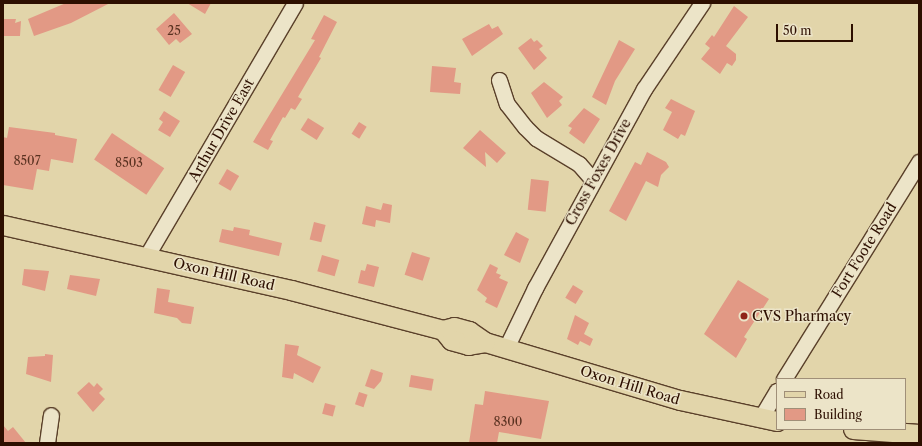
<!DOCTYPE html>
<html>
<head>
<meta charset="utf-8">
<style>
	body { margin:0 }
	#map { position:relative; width:922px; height:446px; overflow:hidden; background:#e2d5aa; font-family:"Libre Caslon Text",serif }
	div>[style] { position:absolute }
	.building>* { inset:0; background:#e29985; transform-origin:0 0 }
	.roads { filter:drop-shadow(1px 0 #5a402a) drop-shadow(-1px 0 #5a402a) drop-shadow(0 1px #5a402a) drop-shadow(0 -1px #5a402a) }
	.minor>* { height:15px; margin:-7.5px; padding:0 7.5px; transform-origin:7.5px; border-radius:7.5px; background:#ece4c8 }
	.major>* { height:19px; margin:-9.5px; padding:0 9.5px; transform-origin:9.5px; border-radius:9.5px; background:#e2d5aa }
	.dots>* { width:11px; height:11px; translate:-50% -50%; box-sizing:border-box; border:2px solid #ece4c8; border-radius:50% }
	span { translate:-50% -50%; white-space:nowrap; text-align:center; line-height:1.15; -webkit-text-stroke:3px #ece4c8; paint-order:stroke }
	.number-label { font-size:12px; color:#5a3221 }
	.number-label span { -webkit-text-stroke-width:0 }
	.street-label { font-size:14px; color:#2d0f00 }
	.poi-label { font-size:14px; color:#2d0f00 }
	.left { translate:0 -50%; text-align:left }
	.frame { position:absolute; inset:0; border:4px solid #2d0f00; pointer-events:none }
	.legend { position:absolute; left:776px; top:378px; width:130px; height:52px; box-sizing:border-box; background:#ece4c8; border:1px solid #a08f78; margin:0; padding:5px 7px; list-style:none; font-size:12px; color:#2d0f00 }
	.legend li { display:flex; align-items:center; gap:8px; height:20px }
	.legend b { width:20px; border:1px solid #a08f78 }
	.scale { position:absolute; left:776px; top:24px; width:77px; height:18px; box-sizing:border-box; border:2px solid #2d0f00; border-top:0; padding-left:5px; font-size:12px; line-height:14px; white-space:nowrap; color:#2d0f00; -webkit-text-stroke:3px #ece4c8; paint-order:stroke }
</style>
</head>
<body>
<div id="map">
	<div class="building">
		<div style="clip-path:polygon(66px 3px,110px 3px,71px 23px,34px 36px,28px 19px)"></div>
		<div style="clip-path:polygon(187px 3px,211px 3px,205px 14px)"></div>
		<div style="clip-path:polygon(734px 6px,748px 17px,726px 46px,736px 54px,736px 60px,732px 66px,727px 63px,720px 74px,701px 59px,710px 48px,705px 44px,712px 35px,714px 37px)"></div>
		<div style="clip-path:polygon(174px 13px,192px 34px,180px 43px,176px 39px,169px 45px,156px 29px)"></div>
		<div style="clip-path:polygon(324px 15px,337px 22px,319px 57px,321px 58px,298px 97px,302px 99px,295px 110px,291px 108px,285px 118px,283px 117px,270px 140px,273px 141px,268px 150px,253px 142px,315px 40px,311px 39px)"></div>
		<div style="clip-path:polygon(3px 19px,16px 19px,15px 23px,21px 21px,20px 36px,3px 36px)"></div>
		<div style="clip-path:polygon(489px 24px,492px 29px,498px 26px,503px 34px,472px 56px,462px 39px)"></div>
		<div style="clip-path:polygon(531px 38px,534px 42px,537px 40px,543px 46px,539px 49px,547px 58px,534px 70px,518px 48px)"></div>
		<div style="clip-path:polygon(619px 40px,635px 49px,615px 81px,606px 105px,592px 97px)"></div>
		<div style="left:173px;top:65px;width:14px;height:29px;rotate:30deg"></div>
		<div style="clip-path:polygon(432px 66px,456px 68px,454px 82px,461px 83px,460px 94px,430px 92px)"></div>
		<div style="clip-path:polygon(544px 82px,563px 97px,559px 101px,562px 105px,547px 118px,531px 93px)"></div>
		<div style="clip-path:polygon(671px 99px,695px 111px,685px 136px,681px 134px,678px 139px,663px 130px,672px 112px,665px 108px)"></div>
		<div style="clip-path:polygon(584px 108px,600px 119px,584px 144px,569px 133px,572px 128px,568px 126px)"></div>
		<div style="clip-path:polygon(164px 111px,180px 121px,170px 137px,158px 130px,163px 122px,159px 119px)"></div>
		<div style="left:308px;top:118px;width:19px;height:14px;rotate:32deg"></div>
		<div style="left:359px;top:122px;width:9px;height:14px;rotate:32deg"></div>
		<div style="clip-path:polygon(9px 127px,55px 133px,55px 135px,77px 139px,73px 163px,51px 159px,49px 171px,37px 169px,33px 190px,3px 185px,3px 137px,7px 138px)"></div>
		<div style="clip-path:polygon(480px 130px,506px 153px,497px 163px,485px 152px,486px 167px,463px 148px)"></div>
		<div style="left:112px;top:133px;width:63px;height:32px;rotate:34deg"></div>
		<div style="clip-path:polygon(647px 152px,666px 162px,669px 167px,661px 175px,658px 187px,646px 181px,626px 221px,609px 211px,635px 162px,641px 165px)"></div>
		<div style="left:227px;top:169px;width:14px;height:17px;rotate:30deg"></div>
		<div style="left:531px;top:179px;width:18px;height:31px;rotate:6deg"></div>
		<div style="clip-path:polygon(383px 203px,392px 205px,390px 223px,376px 220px,375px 227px,362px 224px,366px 206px,381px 210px)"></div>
		<div style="left:314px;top:222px;width:12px;height:18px;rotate:14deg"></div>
		<div style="clip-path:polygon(234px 227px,250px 230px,249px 235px,282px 243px,279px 256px,219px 242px,222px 229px,233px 231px)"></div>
		<div style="clip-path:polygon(516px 232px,529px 239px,520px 263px,504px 255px)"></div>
		<div style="left:412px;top:252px;width:19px;height:24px;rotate:18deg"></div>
		<div style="left:322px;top:255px;width:18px;height:17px;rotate:16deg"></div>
		<div style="clip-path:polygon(367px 264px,379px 267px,374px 287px,358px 283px,361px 270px,365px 271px)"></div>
		<div style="clip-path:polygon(490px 264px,498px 268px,496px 273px,501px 275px,499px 278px,508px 282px,497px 308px,485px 302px,487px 298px,477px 290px)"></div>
		<div style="clip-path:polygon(24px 269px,49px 271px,45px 291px,22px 285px)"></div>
		<div style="clip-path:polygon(70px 275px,100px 279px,96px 296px,67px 289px)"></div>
		<div style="clip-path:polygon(738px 280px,769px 299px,744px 337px,747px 339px,736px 358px,704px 334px)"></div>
		<div style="left:573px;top:285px;width:12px;height:15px;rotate:31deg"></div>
		<div style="clip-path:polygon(157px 288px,170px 290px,168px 302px,194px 307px,191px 324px,182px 323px,177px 318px,154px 313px)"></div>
		<div style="clip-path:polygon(575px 315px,589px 323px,584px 334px,593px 339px,590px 346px,580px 341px,578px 345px,567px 339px)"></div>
		<div style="clip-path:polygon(285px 344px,299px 346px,297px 355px,321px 367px,313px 383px,294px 373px,293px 379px,282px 377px)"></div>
		<div style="clip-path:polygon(45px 354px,53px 355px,51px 382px,26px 374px,28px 357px,45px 356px)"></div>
		<div style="clip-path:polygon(371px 369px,383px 373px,381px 381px,374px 389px,365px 386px)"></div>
		<div style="left:411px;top:375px;width:23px;height:12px;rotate:10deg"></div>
		<div style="clip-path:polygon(89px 382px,94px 387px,97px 383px,103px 389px,99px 393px,105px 399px,93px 412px,77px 393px)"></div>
		<div style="clip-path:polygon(485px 391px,549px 401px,541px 439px,499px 432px,497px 443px,469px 443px,475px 404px,483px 405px)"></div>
		<div style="left:359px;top:392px;width:9px;height:13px;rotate:18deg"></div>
		<div style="left:325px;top:403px;width:11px;height:11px;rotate:15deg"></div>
		<div style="clip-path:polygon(3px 425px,8px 431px,13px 427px,26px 443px,3px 443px)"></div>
	</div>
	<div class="roads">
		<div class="minor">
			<div style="left:499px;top:80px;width:25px;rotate:72deg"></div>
			<div style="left:507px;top:104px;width:29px;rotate:52deg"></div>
			<div style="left:525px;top:127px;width:16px;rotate:45deg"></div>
			<div style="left:536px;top:138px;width:50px;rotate:31.2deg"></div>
			<div style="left:579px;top:164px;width:21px;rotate:49deg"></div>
			<div style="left:146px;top:257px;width:294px;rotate:-59.6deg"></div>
			<div style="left:506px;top:348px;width:67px;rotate:-64.2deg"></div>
			<div style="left:535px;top:288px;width:227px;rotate:-61.3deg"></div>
			<div style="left:644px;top:89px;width:104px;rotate:-56deg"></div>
			<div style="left:784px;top:379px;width:256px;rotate:-58.1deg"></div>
			<div style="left:760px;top:419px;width:33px;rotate:-59deg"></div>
			<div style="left:47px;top:443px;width:28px;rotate:-82deg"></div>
		</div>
		<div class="major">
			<div style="left:3px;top:225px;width:295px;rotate:12.7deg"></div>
			<div style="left:291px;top:290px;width:157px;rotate:14.7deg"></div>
			<div style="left:443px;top:330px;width:11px;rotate:-15deg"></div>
			<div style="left:454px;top:327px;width:16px;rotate:15deg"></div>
			<div style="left:469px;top:331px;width:19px;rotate:35deg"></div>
			<div style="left:485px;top:342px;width:203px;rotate:16.6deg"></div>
			<div style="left:680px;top:400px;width:99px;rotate:12.2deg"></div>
			<div style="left:443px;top:330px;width:13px;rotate:51deg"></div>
			<div style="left:451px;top:340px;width:18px;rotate:16deg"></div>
			<div style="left:468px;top:345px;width:17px;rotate:-10deg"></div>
			<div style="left:853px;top:429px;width:66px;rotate:4.3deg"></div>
		</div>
	</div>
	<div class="dots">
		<div style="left:744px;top:316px;background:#8f2418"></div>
	</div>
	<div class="number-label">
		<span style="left:174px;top:31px">25</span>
		<span style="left:27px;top:161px">8507</span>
		<span style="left:129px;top:163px">8503</span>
		<span style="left:508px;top:422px">8300</span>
	</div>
	<div class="street-label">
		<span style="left:221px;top:130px;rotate:-60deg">Arthur Drive East</span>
		<span style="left:598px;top:172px;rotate:-61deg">Cross Foxes Drive</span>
		<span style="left:864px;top:250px;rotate:-58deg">Fort Foote Road</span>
		<span style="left:224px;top:274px;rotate:13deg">Oxon Hill Road</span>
		<span style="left:630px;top:385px;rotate:17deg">Oxon Hill Road</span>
	</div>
	<div class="poi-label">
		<span class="left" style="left:752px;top:316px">CVS Pharmacy</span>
	</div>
	<div class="frame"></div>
	<ul class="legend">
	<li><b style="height:5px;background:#e2d5aa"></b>Road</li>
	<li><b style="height:11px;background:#e29985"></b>Building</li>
	</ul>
	<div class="scale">50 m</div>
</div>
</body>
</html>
